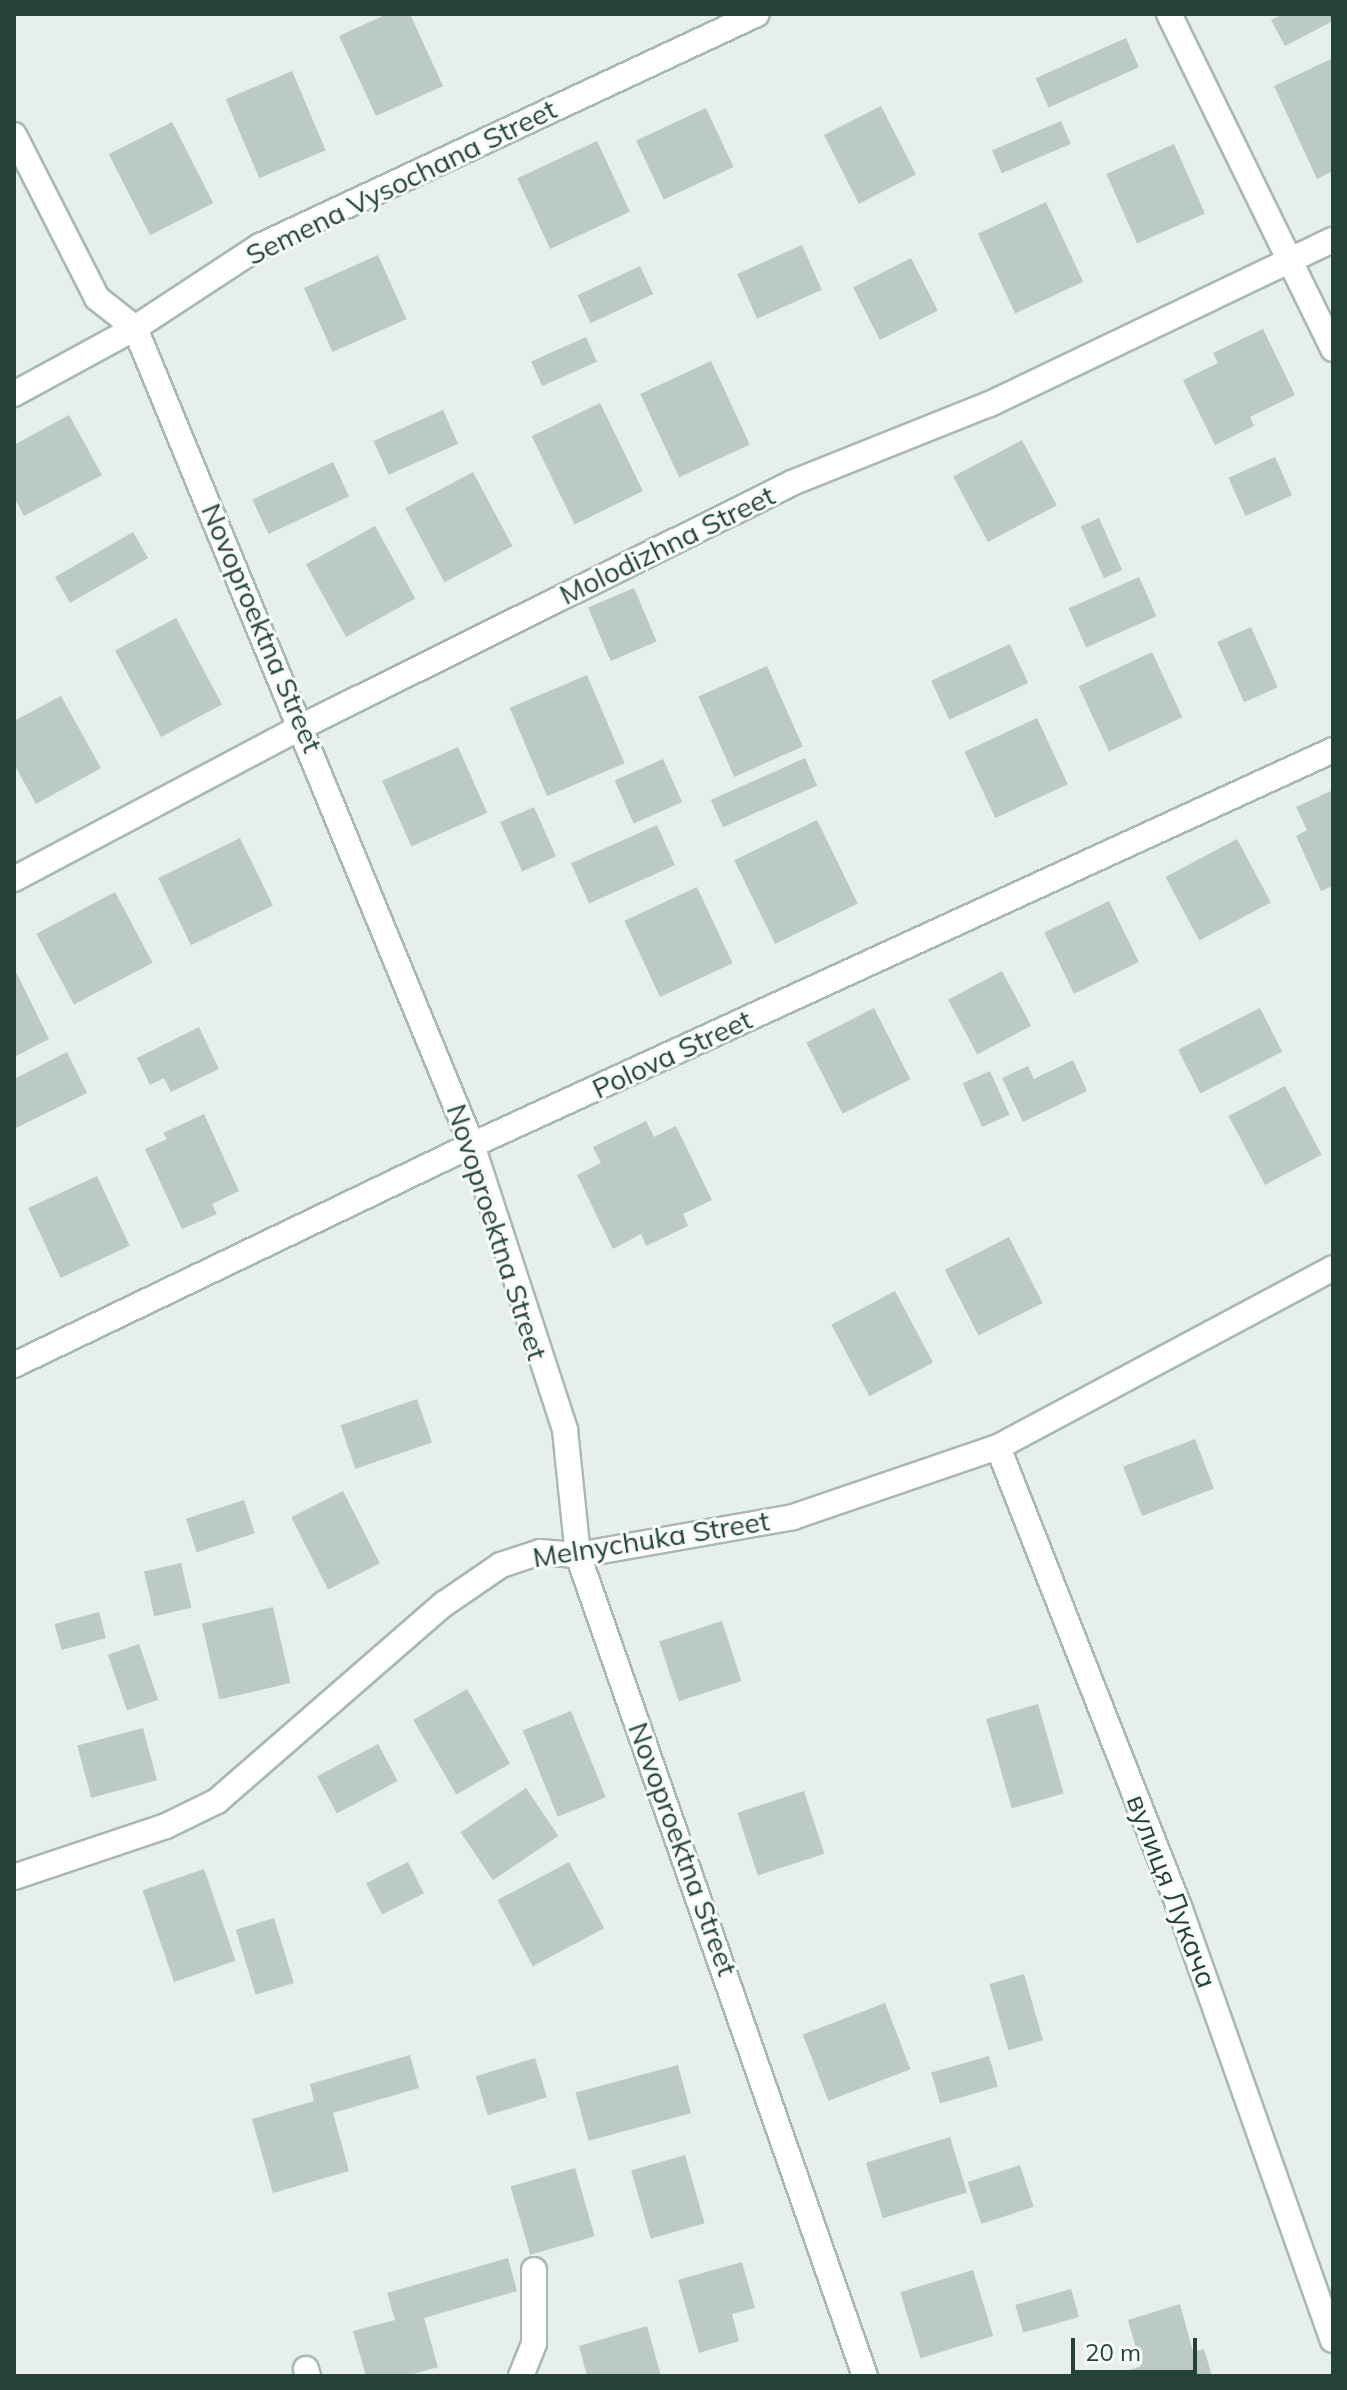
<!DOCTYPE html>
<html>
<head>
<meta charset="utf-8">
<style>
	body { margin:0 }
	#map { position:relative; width:1347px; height:2390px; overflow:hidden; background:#e6efeb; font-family:Mulish,sans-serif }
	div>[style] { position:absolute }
	.building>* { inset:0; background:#bbcac4; transform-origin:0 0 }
	.roads { filter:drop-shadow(2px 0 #a8b8b2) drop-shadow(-2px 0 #a8b8b2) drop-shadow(0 2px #a8b8b2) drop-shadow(0 -2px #a8b8b2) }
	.minor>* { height:24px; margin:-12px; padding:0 12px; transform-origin:12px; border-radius:12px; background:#fff }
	span { translate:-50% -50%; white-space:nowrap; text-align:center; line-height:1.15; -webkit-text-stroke:6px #f7fbf9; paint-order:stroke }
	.street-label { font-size:28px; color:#24423a }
	.frame { position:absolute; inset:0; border:16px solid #24423a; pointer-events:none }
	.scale { position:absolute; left:1071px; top:2338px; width:126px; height:36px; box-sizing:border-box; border:4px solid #24423a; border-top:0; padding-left:10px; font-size:24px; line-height:28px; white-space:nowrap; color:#24423a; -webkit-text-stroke:6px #f7fbf9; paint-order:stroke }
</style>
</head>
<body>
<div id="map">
	<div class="building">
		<div style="clip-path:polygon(387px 14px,410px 14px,443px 86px,376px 116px,339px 36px)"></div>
		<div style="clip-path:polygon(1283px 14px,1333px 14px,1333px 21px,1285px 46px,1271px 20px)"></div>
		<div style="left:1126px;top:38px;width:32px;height:99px;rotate:66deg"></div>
		<div style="clip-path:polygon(1333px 58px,1333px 171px,1317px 179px,1274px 86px)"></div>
		<div style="left:292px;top:71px;width:86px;height:72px;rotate:67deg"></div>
		<div style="left:881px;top:106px;width:77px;height:64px;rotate:63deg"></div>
		<div style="left:706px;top:108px;width:65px;height:77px;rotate:65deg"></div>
		<div style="left:1061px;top:121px;width:25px;height:75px;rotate:67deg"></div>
		<div style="left:172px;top:122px;width:91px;height:71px;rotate:63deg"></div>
		<div style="left:597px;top:141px;width:78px;height:88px;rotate:65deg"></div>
		<div style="left:1174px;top:144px;width:76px;height:74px;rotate:66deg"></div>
		<div style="left:1046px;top:202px;width:88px;height:75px;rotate:65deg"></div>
		<div style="left:802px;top:245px;width:49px;height:71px;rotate:66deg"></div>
		<div style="left:378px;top:255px;width:70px;height:81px;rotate:66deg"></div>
		<div style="left:911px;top:258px;width:59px;height:65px;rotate:63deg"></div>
		<div style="left:640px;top:266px;width:31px;height:69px;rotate:65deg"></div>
		<div style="clip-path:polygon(1263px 329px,1295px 395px,1250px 417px,1254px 426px,1215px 445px,1183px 380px,1218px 363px,1213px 353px)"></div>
		<div style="left:586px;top:337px;width:27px;height:60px;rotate:66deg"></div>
		<div style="left:711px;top:361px;width:92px;height:78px;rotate:65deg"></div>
		<div style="left:600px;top:403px;width:98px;height:76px;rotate:64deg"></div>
		<div style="left:443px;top:410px;width:37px;height:76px;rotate:66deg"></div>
		<div style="clip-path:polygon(69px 415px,102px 475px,24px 516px,14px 497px,14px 445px)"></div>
		<div style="left:1022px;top:440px;width:74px;height:78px;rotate:62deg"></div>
		<div style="left:1275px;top:457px;width:42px;height:51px;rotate:66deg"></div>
		<div style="left:333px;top:462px;width:38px;height:89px;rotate:65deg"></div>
		<div style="left:473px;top:472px;width:84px;height:77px;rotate:62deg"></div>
		<div style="left:1099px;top:518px;width:57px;height:20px;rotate:66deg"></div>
		<div style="left:375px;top:526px;width:83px;height:79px;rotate:61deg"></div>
		<div style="left:133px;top:532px;width:30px;height:90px;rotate:60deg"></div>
		<div style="left:1139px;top:577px;width:43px;height:77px;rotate:66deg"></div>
		<div style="left:634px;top:588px;width:58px;height:50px;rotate:67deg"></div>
		<div style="left:176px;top:618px;width:98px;height:69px;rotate:62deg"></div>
		<div style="left:1251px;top:627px;width:66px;height:37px;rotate:66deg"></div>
		<div style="left:1010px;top:644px;width:43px;height:87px;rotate:65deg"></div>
		<div style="left:1152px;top:652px;width:72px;height:81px;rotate:65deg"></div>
		<div style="left:767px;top:666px;width:88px;height:75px;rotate:66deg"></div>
		<div style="left:587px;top:675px;width:96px;height:84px;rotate:67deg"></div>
		<div style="clip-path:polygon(61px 696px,101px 768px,36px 804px,14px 764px,14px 721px)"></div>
		<div style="left:1037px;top:718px;width:73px;height:80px;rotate:65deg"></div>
		<div style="left:458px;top:747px;width:72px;height:83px;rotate:66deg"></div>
		<div style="left:805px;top:758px;width:30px;height:103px;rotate:66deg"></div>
		<div style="left:663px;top:759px;width:47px;height:53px;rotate:66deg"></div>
		<div style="clip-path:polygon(1333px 790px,1333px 886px,1321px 891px,1296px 836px,1307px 830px,1296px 807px)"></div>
		<div style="left:534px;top:807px;width:54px;height:37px;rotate:66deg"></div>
		<div style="left:817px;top:820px;width:93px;height:92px;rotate:64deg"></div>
		<div style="left:657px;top:825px;width:44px;height:94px;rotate:66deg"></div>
		<div style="left:240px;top:838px;width:75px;height:91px;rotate:64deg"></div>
		<div style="left:1237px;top:839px;width:72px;height:81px;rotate:62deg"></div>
		<div style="left:697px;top:887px;width:84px;height:80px;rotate:65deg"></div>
		<div style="left:115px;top:892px;width:80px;height:89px;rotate:62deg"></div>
		<div style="left:1109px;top:901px;width:68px;height:72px;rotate:64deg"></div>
		<div style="clip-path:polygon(14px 968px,49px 1039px,14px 1057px)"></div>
		<div style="left:1002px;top:971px;width:62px;height:61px;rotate:62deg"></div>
		<div style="left:874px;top:1008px;width:80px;height:76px;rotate:63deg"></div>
		<div style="left:1260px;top:1008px;width:49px;height:92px;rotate:63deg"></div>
		<div style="clip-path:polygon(199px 1027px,219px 1069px,171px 1092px,164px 1078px,150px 1085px,137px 1058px)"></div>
		<div style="clip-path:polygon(67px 1052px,87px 1093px,14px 1129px,14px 1079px)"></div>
		<div style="clip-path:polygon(1073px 1060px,1087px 1091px,1023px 1122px,1002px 1078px,1028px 1066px,1034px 1079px)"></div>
		<div style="left:990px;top:1071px;width:48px;height:30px;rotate:66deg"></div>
		<div style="left:1285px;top:1086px;width:78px;height:64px;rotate:62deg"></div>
		<div style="clip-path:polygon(204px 1114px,239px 1191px,212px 1204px,217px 1214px,182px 1229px,145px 1149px,167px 1139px,163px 1133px)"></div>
		<div style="clip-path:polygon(646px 1121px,654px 1137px,676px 1126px,712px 1200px,683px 1214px,688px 1226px,646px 1246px,641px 1234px,613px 1249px,577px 1175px,601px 1163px,593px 1147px)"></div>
		<div style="left:97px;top:1176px;width:77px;height:76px;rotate:65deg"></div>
		<div style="left:1009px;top:1237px;width:74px;height:72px;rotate:63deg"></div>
		<div style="left:895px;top:1291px;width:81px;height:72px;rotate:62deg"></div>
		<div style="left:417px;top:1399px;width:46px;height:81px;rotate:71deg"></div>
		<div style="left:1195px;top:1439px;width:53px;height:77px;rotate:69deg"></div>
		<div style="left:343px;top:1491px;width:81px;height:58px;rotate:63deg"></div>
		<div style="left:244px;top:1500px;width:35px;height:61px;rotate:72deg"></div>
		<div style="left:181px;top:1563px;width:46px;height:38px;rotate:77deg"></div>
		<div style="left:273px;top:1607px;width:78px;height:73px;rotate:77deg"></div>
		<div style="left:99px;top:1612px;width:27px;height:46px;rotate:75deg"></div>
		<div style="left:722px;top:1621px;width:63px;height:66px;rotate:72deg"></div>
		<div style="left:139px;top:1644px;width:59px;height:33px;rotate:71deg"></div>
		<div style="left:467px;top:1689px;width:86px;height:62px;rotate:60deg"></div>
		<div style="left:1038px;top:1704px;width:93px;height:54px;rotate:74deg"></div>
		<div style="left:571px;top:1711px;width:93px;height:52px;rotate:68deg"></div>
		<div style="left:143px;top:1728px;width:54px;height:68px;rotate:75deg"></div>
		<div style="left:378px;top:1744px;width:42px;height:69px;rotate:62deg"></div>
		<div style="left:526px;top:1788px;width:58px;height:79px;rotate:56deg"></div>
		<div style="left:804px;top:1791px;width:66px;height:70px;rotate:72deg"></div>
		<div style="left:408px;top:1862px;width:35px;height:47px;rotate:63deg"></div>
		<div style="left:569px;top:1862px;width:75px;height:81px;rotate:62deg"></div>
		<div style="left:204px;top:1869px;width:97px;height:65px;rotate:71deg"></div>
		<div style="left:274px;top:1918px;width:68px;height:40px;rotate:73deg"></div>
		<div style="left:1024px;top:1974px;width:69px;height:36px;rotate:74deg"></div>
		<div style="left:885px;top:2003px;width:71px;height:88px;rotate:69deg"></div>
		<div style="clip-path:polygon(410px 2055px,419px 2088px,333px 2113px,349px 2171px,273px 2193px,252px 2119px,314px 2101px,310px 2084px)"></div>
		<div style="left:989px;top:2056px;width:32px;height:60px;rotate:74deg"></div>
		<div style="left:535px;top:2058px;width:41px;height:62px;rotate:73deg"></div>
		<div style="left:678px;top:2065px;width:50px;height:106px;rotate:75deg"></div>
		<div style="left:950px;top:2137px;width:58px;height:88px;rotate:73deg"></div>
		<div style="left:685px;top:2155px;width:71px;height:56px;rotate:74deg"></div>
		<div style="left:1020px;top:2165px;width:44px;height:55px;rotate:72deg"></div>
		<div style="left:575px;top:2168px;width:71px;height:67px;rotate:74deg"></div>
		<div style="clip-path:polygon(508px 2258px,517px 2291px,424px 2318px,438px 2367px,406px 2376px,366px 2376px,353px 2331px,395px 2320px,387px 2293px)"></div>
		<div style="clip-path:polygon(742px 2262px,755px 2308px,732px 2314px,739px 2341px,699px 2353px,678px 2280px)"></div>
		<div style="left:973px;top:2270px;width:69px;height:76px;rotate:73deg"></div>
		<div style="left:1071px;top:2289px;width:29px;height:58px;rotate:74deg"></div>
		<div style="clip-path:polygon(1180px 2304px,1193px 2352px,1204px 2349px,1212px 2376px,1132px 2376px,1130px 2370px,1141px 2366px,1128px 2320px)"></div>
		<div style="clip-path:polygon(647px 2326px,661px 2376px,587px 2376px,579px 2346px)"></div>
	</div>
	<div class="roads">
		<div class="minor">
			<div style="left:1169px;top:14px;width:373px;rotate:63.9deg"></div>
			<div style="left:14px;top:135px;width:183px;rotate:63deg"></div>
			<div style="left:97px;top:298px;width:48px;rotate:38.3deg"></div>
			<div style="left:135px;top:328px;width:884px;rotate:67.58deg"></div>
			<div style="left:472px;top:1145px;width:300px;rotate:71.9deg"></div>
			<div style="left:565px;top:1430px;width:126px;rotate:84.1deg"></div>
			<div style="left:578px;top:1555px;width:870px;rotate:70.73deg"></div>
			<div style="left:14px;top:394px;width:138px;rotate:-28.6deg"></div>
			<div style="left:135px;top:328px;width:149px;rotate:-33.3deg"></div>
			<div style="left:260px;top:246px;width:548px;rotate:-25.02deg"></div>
			<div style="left:14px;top:879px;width:327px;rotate:-27.9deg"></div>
			<div style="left:303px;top:726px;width:546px;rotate:-26.42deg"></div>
			<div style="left:792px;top:483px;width:213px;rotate:-21.8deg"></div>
			<div style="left:990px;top:404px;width:380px;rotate:-25.6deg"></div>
			<div style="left:14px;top:1365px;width:508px;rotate:-25.66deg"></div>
			<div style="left:472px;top:1145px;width:947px;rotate:-24.64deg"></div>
			<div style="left:998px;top:1447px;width:497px;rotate:68.5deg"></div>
			<div style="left:1180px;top:1909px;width:457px;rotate:70.5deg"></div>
			<div style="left:14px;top:1877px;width:160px;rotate:-18.5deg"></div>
			<div style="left:166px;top:1826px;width:57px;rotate:-26.1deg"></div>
			<div style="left:217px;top:1801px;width:301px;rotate:-41deg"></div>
			<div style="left:444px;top:1604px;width:69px;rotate:-34.4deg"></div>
			<div style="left:501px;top:1565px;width:41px;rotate:-18.4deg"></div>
			<div style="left:540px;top:1552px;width:38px;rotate:5deg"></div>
			<div style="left:578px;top:1555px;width:218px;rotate:-10deg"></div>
			<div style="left:793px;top:1517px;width:217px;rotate:-18.9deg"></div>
			<div style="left:998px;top:1447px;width:380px;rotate:-28.1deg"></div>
			<div style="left:306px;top:2369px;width:7px;rotate:74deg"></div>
			<div style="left:521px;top:2376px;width:35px;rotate:-68deg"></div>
			<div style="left:534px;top:2343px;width:73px;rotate:-90deg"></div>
		</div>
	</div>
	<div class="street-label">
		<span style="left:401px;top:182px;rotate:-26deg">Semena Vysochana Street</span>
		<span style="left:667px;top:545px;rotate:-26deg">Molodizhna Street</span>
		<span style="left:262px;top:628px;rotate:67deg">Novoproektna Street</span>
		<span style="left:672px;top:1054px;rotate:-25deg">Polova Street</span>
		<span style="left:497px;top:1232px;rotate:72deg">Novoproektna Street</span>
		<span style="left:651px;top:1539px;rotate:-9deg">Melnychuka Street</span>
		<span style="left:683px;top:1849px;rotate:70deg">Novoproektna Street</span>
		<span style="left:1172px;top:1891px;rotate:69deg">вулиця Лукача</span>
	</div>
	<div class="frame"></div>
	<div class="scale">20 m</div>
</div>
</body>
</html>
